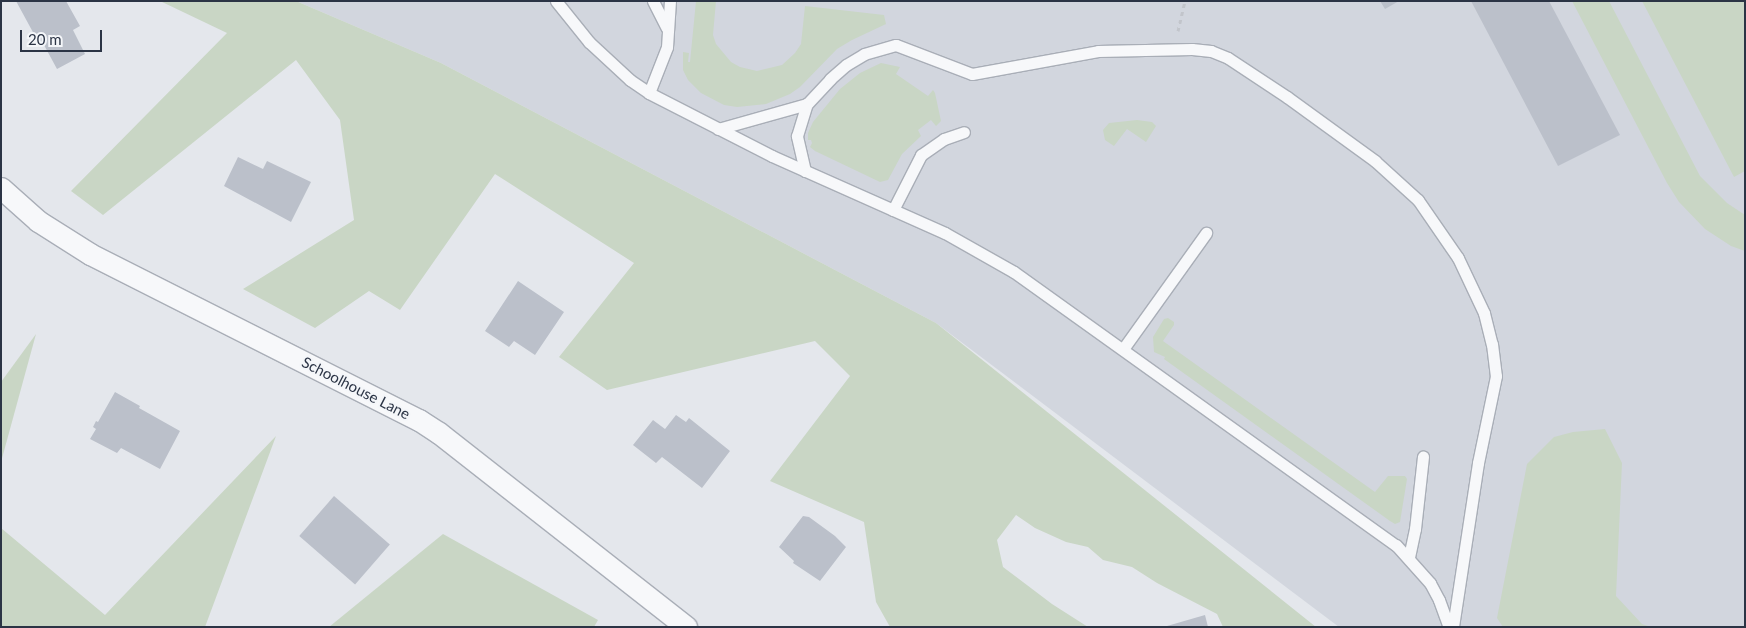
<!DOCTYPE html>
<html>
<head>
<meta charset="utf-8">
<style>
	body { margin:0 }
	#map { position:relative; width:1746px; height:628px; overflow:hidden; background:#e4e7ec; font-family:Lato,sans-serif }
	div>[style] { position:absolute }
	.built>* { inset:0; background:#d2d6de }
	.green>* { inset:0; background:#c9d6c5 }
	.building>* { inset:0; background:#bbc0ca; transform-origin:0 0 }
	.path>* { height:3px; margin-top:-1.5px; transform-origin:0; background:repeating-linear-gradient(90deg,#c2c5cb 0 4px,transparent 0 8px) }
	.roads { filter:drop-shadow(1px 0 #a9aeb7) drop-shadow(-1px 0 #a9aeb7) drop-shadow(0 1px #a9aeb7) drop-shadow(0 -1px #a9aeb7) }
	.lane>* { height:11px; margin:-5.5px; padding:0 5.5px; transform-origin:5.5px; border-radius:5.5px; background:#f7f8fa }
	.street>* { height:21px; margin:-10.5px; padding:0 10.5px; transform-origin:10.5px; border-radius:10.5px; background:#f7f8fa }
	span { translate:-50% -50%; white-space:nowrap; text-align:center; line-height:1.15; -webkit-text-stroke:4px #f4f6f9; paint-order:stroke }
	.street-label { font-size:15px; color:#2b3445 }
	.frame { position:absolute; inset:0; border:2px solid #2b3445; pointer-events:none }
	.scale { position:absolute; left:20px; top:30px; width:82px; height:22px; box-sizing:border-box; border:2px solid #2b3445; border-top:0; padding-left:6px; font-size:15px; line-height:18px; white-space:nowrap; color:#2b3445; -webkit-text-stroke:4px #f4f6f9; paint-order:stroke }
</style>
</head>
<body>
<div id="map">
	<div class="built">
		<div style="clip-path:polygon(296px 1px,1745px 1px,1745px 627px,1339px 627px,936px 323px,441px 63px)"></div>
	</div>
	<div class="green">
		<div style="clip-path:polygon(160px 1px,296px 1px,441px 63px,936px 323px,1316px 627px,1223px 627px,1217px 614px,1157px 583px,1132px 567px,1103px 560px,1088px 547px,1066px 542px,1035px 528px,1016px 515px,997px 540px,1003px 567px,1052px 604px,1088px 627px,890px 627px,876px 602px,864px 522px,770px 481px,850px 376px,815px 341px,607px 390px,559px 357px,634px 263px,495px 174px,400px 310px,369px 291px,315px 328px,243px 289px,354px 220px,340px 120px,296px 60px,103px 215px,71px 191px,227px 33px)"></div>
		<div style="clip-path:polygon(696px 1px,716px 1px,713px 35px,716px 44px,731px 62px,740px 67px,757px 71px,782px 65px,795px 53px,801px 44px,805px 6px,884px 15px,886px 24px,852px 40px,837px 49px,800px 87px,790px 94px,766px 104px,737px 107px,724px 105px,701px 93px,688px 80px,683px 70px,683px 52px,689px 53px,688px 62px,690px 62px)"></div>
		<div style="clip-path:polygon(1572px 1px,1609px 1px,1700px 176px,1727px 203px,1745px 215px,1745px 251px,1731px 246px,1705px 229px,1679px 202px,1667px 183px)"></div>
		<div style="clip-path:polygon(1642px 1px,1745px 1px,1745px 171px,1734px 177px)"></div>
		<div style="clip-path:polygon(881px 63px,900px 67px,896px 74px,928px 96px,933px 90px,935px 93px,941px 121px,936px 126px,931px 120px,918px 130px,921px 136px,902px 154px,888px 180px,880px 182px,815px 151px,810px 147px,812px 143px,811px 140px,808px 140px,808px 133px,813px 122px,840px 89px,860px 73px)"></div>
		<div style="clip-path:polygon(1137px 120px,1152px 122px,1156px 126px,1146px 142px,1127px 129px,1114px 146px,1105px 140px,1103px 130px,1109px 123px)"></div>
		<div style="clip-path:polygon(1168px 318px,1174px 322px,1174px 325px,1163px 341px,1375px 492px,1388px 476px,1405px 476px,1407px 479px,1400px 522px,1395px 524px,1390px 521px,1164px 359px,1165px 357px,1154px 352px,1153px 337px,1164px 319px)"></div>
		<div style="clip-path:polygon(36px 334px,1px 462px,1px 382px)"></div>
		<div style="clip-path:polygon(1605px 429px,1622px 463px,1616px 596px,1642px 624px,1651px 627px,1503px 627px,1497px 618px,1527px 464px,1554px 437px,1573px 432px)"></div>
		<div style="clip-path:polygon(276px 436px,205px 627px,1px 627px,1px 528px,105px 615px)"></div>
		<div style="clip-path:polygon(443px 534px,598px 620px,594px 627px,329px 627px)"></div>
	</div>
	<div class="building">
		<div style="clip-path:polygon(16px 1px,66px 1px,80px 26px,73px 30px,85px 54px,57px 69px,44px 45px,41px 47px)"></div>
		<div style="clip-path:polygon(1380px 1px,1399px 1px,1385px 9px)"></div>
		<div style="clip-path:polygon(1471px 1px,1549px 1px,1620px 135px,1558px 166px)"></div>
		<div style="clip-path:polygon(238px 157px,263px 169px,267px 161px,311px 182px,291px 222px,224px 186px)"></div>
		<div style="clip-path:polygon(518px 281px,564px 312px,535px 355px,514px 341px,509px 347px,485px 331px)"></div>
		<div style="clip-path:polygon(115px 392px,140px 406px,139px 408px,180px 431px,160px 469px,121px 448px,117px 453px,90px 439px,96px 429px,93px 427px,96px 421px,98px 422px)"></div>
		<div style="clip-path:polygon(676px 415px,686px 422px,689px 418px,730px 451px,702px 488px,662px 457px,656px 463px,633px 445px,653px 420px,665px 429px)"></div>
		<div style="left:334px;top:496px;width:74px;height:53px;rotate:41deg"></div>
		<div style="clip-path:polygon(803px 516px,809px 517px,835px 536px,846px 547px,820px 581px,793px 563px,794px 561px,779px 547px)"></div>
		<div style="clip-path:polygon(1205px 615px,1208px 627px,1167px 627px,1167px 626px)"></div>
	</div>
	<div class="path">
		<div style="left:1178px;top:31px;width:31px;rotate:-77deg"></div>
	</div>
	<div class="roads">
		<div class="lane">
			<div style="left:556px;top:1px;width:53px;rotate:51.2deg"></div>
			<div style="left:589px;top:42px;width:56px;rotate:42.8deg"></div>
			<div style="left:630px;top:80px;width:23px;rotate:34deg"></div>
			<div style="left:649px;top:93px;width:138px;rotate:27.1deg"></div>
			<div style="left:772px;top:156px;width:189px;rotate:24deg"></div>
			<div style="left:945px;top:233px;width:79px;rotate:29.5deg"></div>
			<div style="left:1014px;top:272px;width:470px;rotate:35.6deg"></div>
			<div style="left:1396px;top:545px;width:51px;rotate:48.2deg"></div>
			<div style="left:1430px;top:583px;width:19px;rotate:62deg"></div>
			<div style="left:1439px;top:600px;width:29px;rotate:70deg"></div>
			<div style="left:653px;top:1px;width:30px;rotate:63deg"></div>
			<div style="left:649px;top:93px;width:49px;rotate:-68.6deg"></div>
			<div style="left:667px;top:47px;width:46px;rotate:-86.3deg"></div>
			<div style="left:718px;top:129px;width:92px;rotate:-15.7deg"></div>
			<div style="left:805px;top:171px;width:36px;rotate:-103deg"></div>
			<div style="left:797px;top:136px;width:34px;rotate:-73deg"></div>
			<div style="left:807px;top:104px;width:34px;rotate:-47deg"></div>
			<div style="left:830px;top:79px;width:21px;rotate:-41deg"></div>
			<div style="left:846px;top:65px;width:21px;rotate:-31deg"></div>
			<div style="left:864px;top:54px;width:33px;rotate:-16deg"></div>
			<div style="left:896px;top:45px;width:81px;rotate:20.9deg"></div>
			<div style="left:972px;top:74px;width:128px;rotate:-10.3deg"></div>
			<div style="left:1098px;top:51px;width:94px;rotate:-1.2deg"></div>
			<div style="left:1192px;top:49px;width:19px;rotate:6deg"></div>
			<div style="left:1211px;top:51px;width:18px;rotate:22deg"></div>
			<div style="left:1228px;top:58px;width:71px;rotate:33.5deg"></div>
			<div style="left:1287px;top:97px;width:109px;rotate:36deg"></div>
			<div style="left:1375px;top:161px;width:58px;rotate:42.2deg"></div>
			<div style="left:1418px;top:200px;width:70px;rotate:55.4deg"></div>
			<div style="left:1458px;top:258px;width:61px;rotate:64.7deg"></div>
			<div style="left:1484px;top:313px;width:32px;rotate:76deg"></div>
			<div style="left:1492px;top:344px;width:32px;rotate:83deg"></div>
			<div style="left:1496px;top:376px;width:89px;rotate:101.7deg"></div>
			<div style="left:1478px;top:463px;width:166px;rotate:98.7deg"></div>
			<div style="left:893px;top:210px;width:62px;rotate:-63deg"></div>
			<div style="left:921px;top:155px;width:28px;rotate:-35deg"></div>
			<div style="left:944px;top:139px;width:21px;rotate:-19deg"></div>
			<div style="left:1123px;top:349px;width:143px;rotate:-54.4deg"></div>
			<div style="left:1409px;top:557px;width:29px;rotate:-78deg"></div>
			<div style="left:1415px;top:529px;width:73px;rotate:-83.7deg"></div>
		</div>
		<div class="street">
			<div style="left:1px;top:188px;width:50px;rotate:41.7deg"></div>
			<div style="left:38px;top:221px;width:62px;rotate:32.4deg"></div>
			<div style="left:90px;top:254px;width:369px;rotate:26.8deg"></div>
			<div style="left:419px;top:420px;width:24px;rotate:33deg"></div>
			<div style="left:439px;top:433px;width:314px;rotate:38.1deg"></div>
		</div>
	</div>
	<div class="street-label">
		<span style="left:356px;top:388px;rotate:27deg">Schoolhouse Lane</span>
	</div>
	<div class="frame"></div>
	<div class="scale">20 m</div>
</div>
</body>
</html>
